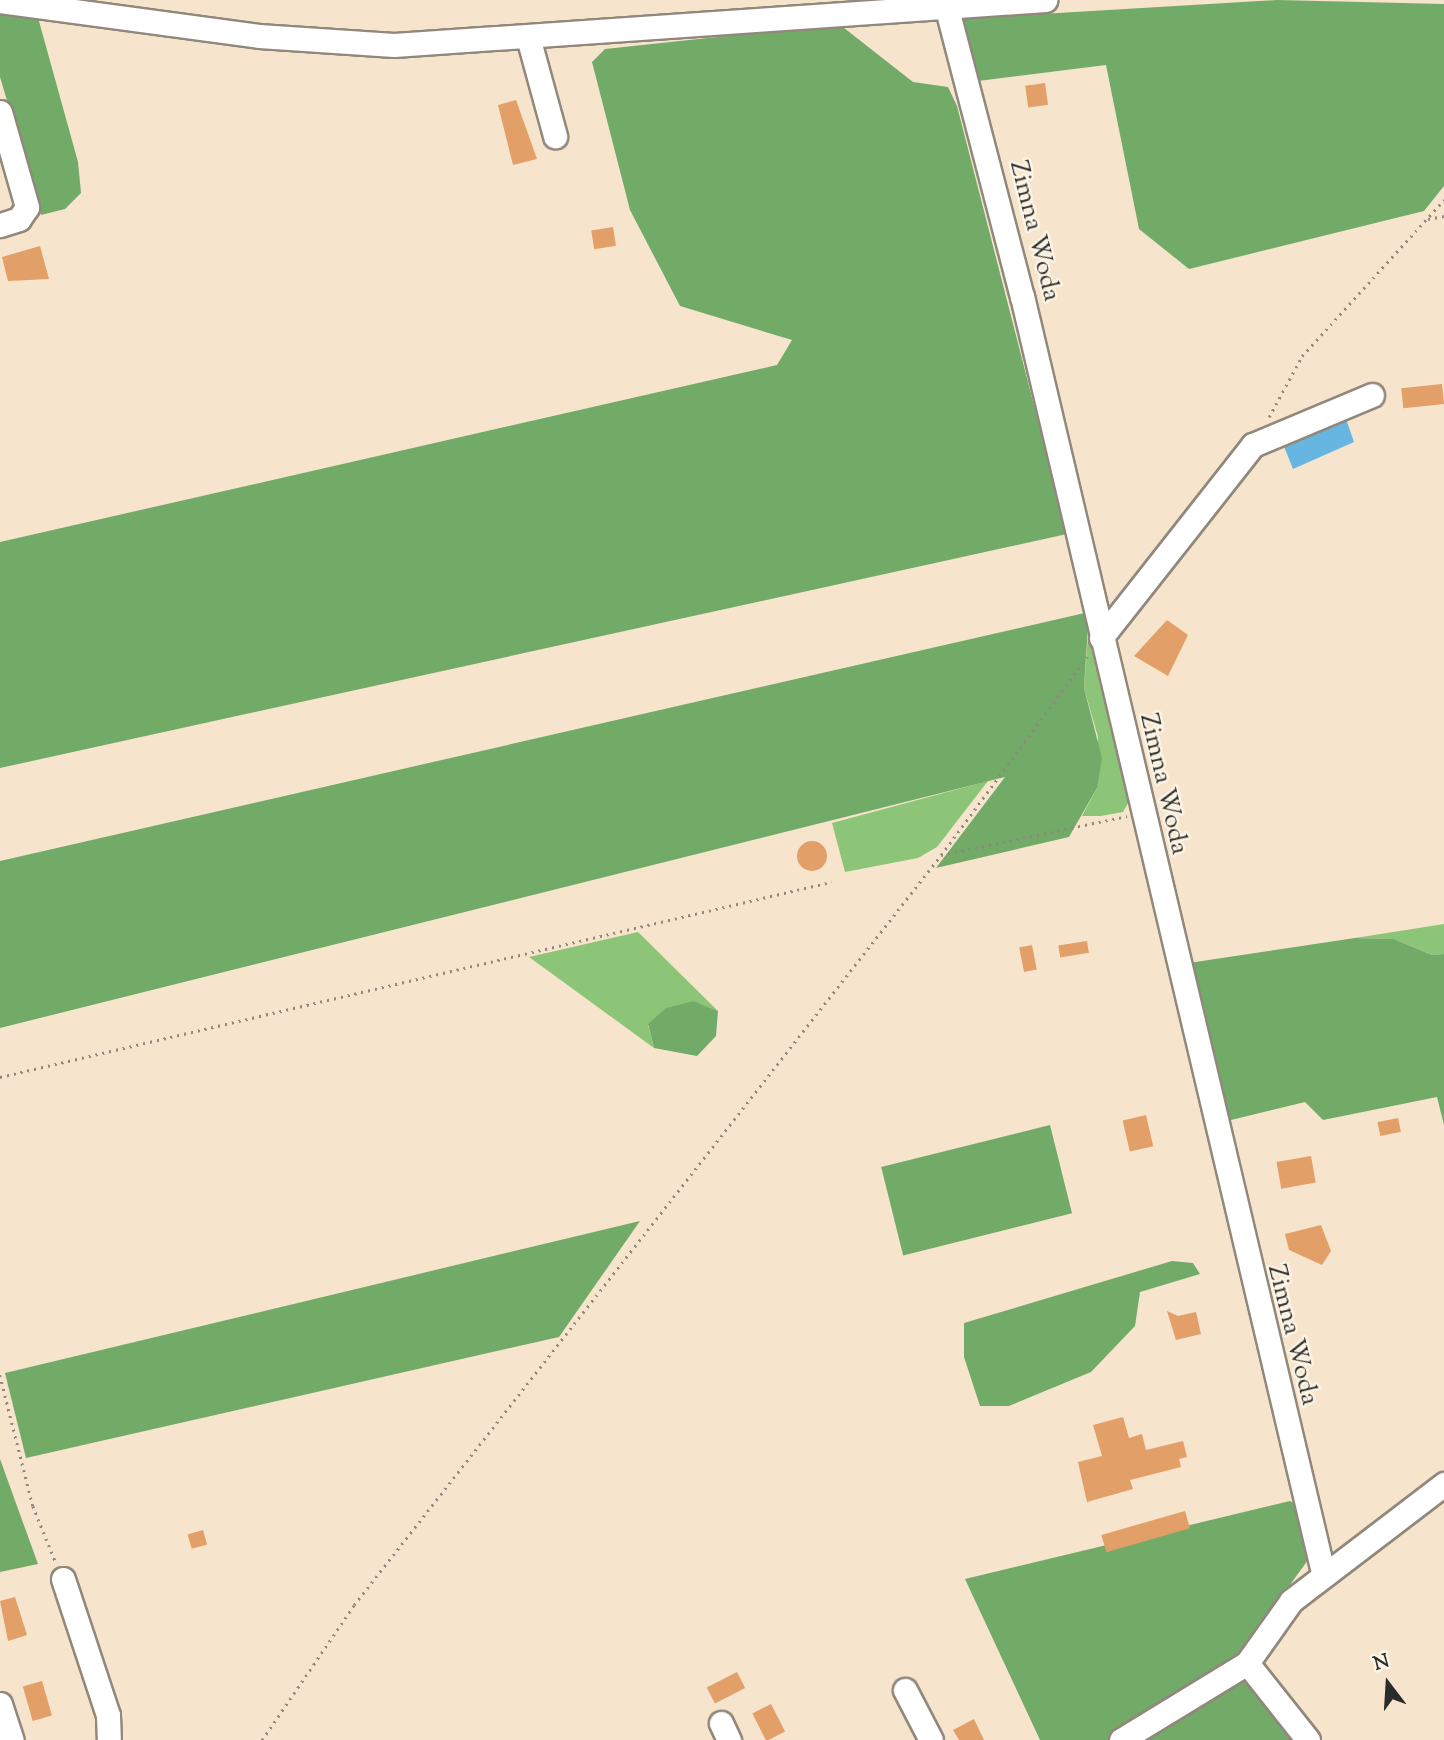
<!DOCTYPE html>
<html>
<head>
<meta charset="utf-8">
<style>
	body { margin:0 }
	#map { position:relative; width:1444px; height:1740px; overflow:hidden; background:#f7e4cc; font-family:"Sorts Mill Goudy",serif }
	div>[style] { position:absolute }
	.green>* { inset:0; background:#8dc578 }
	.forest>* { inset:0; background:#72aa68; transform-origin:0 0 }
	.water>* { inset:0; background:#67b5e1 }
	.building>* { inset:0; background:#e29f68; transform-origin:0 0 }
	.round { border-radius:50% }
	.path>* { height:2.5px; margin-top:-1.25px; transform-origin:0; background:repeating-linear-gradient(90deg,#91887c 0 2px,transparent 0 7px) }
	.roads { filter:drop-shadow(2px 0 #91887c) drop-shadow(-2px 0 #91887c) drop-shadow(0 2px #91887c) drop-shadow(0 -2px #91887c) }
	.minor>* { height:23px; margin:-11.5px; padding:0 11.5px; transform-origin:11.5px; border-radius:11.5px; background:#fff }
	span { translate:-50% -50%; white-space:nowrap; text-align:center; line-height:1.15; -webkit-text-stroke:5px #fcf5e5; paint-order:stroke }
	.street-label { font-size:26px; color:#2b2b2b }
	.north { position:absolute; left:1353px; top:1649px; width:70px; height:70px; -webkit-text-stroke:5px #fcf5e5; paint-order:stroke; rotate:343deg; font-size:19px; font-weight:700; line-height:28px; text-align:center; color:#2b2b2b }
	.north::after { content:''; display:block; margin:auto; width:24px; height:32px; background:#2b2b2b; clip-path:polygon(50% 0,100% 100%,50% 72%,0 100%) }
</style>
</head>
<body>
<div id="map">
	<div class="green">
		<div style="clip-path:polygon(1089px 623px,1130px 800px,1123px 812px,1101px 816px,1082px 816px,1097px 788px,1098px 737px,1084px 688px)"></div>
		<div style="clip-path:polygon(988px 781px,937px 847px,918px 858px,845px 872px,832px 823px)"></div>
		<div style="clip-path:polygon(1444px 924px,1444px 954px,1432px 955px,1394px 939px,1355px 938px)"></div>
		<div style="clip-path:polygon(638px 932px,718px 1011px,694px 1001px,648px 1025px,654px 1048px,529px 957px)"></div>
	</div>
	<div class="forest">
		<div style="clip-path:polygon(1277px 0,1444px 4px,1444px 186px,1424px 211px,1189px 269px,1139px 229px,1106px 65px,978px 81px,958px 19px)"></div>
		<div style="clip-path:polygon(0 11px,37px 14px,78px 162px,81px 193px,65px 209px,41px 215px,0 77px)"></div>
		<div style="clip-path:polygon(839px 24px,913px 82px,948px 87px,957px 106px,1067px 534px,0 768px,0 542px,777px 365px,792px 340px,680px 306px,630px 210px,592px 62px,605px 49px)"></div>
		<div style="clip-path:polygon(1089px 612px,1084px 688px,1102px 758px,1097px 788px,1069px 837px,936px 868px,1005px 777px,0 1028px,0 861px)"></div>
		<div style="clip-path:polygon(1355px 938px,1394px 939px,1432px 955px,1444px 954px,1444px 1125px,1437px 1097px,1323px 1120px,1305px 1102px,1231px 1120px,1218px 1108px,1182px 964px)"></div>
		<div style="clip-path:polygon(694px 1001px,718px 1011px,716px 1036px,697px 1056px,654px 1048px,648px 1024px,666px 1008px)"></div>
		<div style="left:1050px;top:1125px;width:91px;height:174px;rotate:76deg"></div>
		<div style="clip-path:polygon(640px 1221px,559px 1337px,26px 1458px,5px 1373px)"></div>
		<div style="clip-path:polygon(1172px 1261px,1193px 1263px,1200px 1274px,1140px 1292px,1135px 1326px,1091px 1372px,1009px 1406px,980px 1406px,964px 1357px,964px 1323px)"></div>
		<div style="clip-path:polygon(0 1459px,38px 1564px,0 1572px)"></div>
		<div style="clip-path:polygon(1290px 1501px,1299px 1506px,1308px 1560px,1244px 1648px,1241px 1676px,1296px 1740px,1040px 1740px,965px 1579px)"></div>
	</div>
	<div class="water">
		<div style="clip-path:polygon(1346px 419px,1354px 442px,1293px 469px,1283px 444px,1312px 427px)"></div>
	</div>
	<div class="building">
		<div style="left:1045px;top:83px;width:22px;height:20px;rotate:82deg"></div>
		<div style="clip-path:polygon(516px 100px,537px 159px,513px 165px,498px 105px)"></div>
		<div style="left:613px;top:227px;width:19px;height:22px;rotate:81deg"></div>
		<div style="clip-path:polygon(40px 246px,49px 279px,8px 281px,2px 257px)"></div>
		<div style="left:1442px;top:384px;width:20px;height:41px;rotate:84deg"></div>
		<div style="clip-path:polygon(1167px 620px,1188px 635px,1168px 676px,1134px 656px)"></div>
		<div class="round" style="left:797px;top:841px;width:30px;height:30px"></div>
		<div style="left:1087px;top:941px;width:12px;height:29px;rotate:81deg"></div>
		<div style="left:1032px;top:945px;width:25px;height:13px;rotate:79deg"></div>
		<div style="left:1146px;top:1115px;width:32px;height:24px;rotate:77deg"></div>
		<div style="left:1398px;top:1118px;width:14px;height:21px;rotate:78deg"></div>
		<div style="left:1311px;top:1156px;width:27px;height:35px;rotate:80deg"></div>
		<div style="clip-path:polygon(1321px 1225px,1331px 1251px,1322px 1265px,1289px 1250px,1285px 1234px)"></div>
		<div style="clip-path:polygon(1167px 1311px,1178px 1316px,1196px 1312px,1201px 1334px,1176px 1340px)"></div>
		<div style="clip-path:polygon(1123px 1417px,1129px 1438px,1142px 1434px,1146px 1450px,1183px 1441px,1187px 1457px,1179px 1459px,1181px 1467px,1130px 1480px,1133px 1489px,1087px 1502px,1078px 1462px,1102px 1456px,1093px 1425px)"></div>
		<div style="left:1185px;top:1511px;width:18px;height:87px;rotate:74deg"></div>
		<div style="left:203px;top:1530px;width:15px;height:16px;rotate:74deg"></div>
		<div style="clip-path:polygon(15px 1597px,27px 1635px,8px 1641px,0 1601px)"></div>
		<div style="left:737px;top:1672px;width:18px;height:34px;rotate:63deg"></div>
		<div style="left:42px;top:1681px;width:36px;height:20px;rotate:74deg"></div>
		<div style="left:771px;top:1704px;width:31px;height:21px;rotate:63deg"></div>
		<div style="clip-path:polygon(974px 1719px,984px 1740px,959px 1740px,953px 1730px)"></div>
	</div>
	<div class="path">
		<div style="left:1428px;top:219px;width:16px;rotate:-11deg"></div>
		<div style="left:1269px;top:417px;width:69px;rotate:-61.6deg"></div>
		<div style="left:1302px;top:356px;width:211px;rotate:-47.7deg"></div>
		<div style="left:941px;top:855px;width:246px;rotate:-53.6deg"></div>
		<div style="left:0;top:1077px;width:854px;rotate:-13.21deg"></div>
		<div style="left:0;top:1375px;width:135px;rotate:75.9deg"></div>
		<div style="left:33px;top:1506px;width:61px;rotate:68deg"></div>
		<div style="left:262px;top:1740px;width:163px;rotate:-55.7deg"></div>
		<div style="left:354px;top:1605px;width:952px;rotate:-51.95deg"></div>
		<div style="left:941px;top:855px;width:190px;rotate:-11.8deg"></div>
	</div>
	<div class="roads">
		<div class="minor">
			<div style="left:0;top:1px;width:261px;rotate:7.7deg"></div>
			<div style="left:259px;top:36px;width:135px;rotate:3.8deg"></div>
			<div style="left:394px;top:45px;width:653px;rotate:-3.95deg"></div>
			<div style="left:947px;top:9px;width:297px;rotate:75.4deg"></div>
			<div style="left:1022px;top:296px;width:1311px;rotate:76.73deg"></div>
			<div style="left:528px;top:37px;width:103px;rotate:74.7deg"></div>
			<div style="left:0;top:112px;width:99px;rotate:74.1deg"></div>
			<div style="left:27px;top:207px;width:14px;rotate:124deg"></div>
			<div style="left:19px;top:219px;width:20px;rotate:162deg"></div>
			<div style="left:1101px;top:638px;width:246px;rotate:-51.8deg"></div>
			<div style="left:1253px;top:445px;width:129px;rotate:-22.8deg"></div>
			<div style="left:63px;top:1579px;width:143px;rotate:71.7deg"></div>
			<div style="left:108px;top:1715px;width:25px;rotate:88deg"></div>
			<div style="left:905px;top:1690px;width:56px;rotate:62.5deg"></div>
			<div style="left:0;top:1704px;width:38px;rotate:72deg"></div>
			<div style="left:721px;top:1723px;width:19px;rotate:65deg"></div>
			<div style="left:1121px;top:1740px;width:148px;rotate:-31.4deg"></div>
			<div style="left:1308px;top:1740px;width:98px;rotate:-128.4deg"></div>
			<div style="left:1247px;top:1663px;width:76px;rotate:-54.6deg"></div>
			<div style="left:1291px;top:1601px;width:193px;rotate:-37.4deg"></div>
		</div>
	</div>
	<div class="street-label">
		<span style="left:1034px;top:231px;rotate:76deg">Zimna Woda</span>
		<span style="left:1163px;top:784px;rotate:77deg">Zimna Woda</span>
		<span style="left:1292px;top:1335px;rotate:76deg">Zimna Woda</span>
	</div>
	<div class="north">N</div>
</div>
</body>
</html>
